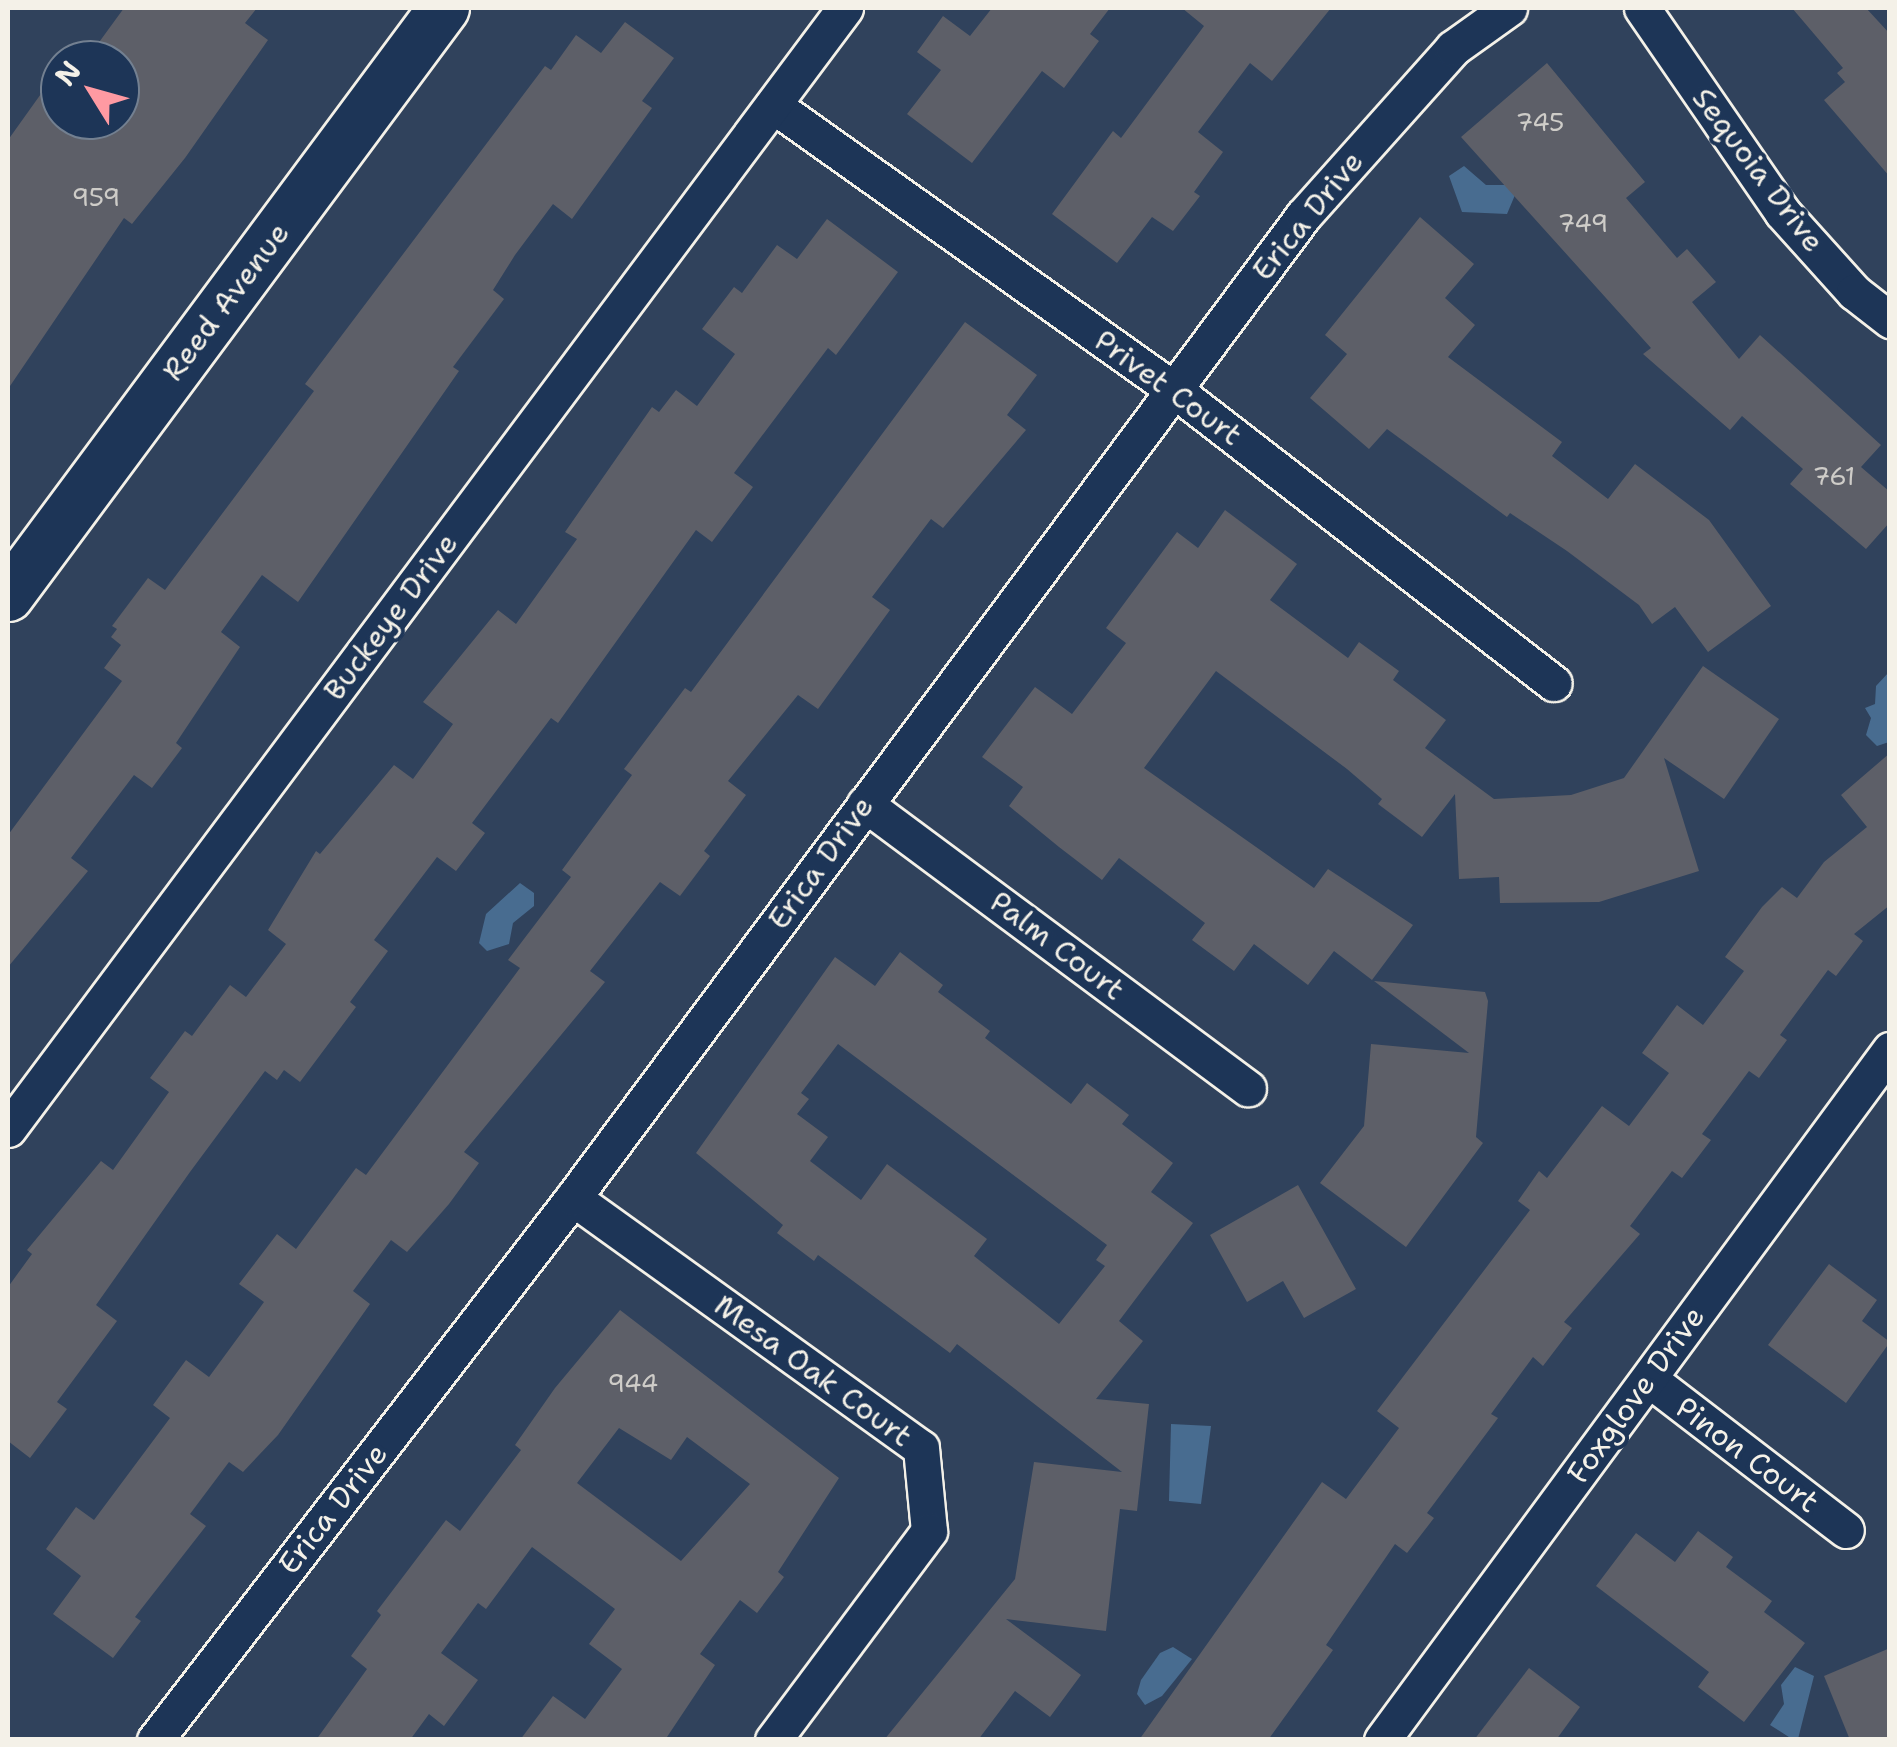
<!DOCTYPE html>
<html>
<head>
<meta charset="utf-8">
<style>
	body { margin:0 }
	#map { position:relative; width:1897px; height:1747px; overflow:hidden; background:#30425c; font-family:"Shantell Sans",sans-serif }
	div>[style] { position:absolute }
	.water>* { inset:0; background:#486c90 }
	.building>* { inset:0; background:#5d5f68 }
	.roads { filter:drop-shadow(2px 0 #f4f1e8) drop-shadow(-2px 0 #f4f1e8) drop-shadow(0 2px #f4f1e8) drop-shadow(0 -2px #f4f1e8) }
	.street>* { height:35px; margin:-17.5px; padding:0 17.5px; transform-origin:17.5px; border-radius:17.5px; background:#1d3557 }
	.secondary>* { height:50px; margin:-25px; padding:0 25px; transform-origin:25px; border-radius:25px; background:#1d3557 }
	span { translate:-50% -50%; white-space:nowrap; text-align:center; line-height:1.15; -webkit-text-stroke:8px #1d3557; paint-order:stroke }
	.number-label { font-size:25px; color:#ceccc8 }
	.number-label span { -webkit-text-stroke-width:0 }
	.street-label { font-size:30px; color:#f4f1e8 }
	.frame { position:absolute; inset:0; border:10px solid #f4f1e8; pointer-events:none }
	.north { position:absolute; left:40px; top:40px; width:100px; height:100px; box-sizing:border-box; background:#1d3557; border:2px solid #738091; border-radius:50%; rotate:307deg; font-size:28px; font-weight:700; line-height:40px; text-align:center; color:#f4f1e8 }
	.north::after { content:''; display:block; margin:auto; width:35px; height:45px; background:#ff9aa2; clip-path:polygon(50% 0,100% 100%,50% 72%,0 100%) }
</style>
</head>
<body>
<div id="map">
	<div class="water">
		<div style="clip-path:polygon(1464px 166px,1486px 185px,1509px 185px,1515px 195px,1507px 214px,1462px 212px,1449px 176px)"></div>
		<div style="clip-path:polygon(1889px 672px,1889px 742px,1877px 746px,1866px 735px,1871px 718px,1865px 708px,1875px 704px,1876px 686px)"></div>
		<div style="clip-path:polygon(520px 883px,534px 893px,534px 906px,513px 923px,509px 944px,487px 951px,479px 943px,486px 914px)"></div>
		<div style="clip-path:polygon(1171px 1424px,1211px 1426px,1201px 1504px,1169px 1501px)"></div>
		<div style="clip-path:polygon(1173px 1647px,1192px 1659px,1162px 1696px,1145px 1705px,1137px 1694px,1141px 1680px,1160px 1653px)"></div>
		<div style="clip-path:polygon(1795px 1667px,1814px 1676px,1798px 1739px,1792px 1739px,1770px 1725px,1784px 1704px,1781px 1685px)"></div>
	</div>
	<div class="building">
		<div style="clip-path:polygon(124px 8px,257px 8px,245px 23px,268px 40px,185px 158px,132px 224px,124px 218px,8px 389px,8px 140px,43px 91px,60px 104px,60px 120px,120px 120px,120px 60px,97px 45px)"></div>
		<div style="clip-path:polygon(992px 8px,1110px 8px,1090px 34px,1099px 41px,1064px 88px,1042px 71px,972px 163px,907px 114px,941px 70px,917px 52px,943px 16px,970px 36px)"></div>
		<div style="clip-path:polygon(1182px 8px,1331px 8px,1272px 81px,1250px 63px,1198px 132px,1223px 152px,1194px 192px,1200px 196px,1173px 231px,1152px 217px,1117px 263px,1052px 214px,1113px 131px,1121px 138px,1204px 26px)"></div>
		<div style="clip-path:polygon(1792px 8px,1866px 8px,1890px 34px,1890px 177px,1824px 100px,1845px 82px,1837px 73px,1843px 68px)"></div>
		<div style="clip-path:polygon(625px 22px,674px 58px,642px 101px,652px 108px,572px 219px,553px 204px,515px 255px,493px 290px,504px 299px,453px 367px,459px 371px,298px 602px,262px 575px,221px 632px,240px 647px,176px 743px,182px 748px,152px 788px,134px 775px,71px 858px,88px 871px,8px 967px,8px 835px,122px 681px,104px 668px,121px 645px,111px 637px,117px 629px,112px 626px,148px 578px,165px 590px,314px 391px,305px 384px,545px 66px,551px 70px,576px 35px,601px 53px)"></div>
		<div style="clip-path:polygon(1547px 63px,1645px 182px,1626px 198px,1677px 258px,1687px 249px,1716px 282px,1692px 302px,1739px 359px,1760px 335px,1881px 445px,1861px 467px,1890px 492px,1890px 522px,1866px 549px,1790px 484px,1803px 469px,1742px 416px,1730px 430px,1643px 354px,1651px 348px,1461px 137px)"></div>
		<div style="clip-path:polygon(1420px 217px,1474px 264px,1445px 298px,1475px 325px,1448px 357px,1562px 442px,1552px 456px,1608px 499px,1635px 464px,1709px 520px,1771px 606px,1708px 652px,1675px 607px,1652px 624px,1639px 605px,1567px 551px,1510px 513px,1507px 517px,1387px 429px,1369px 449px,1310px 398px,1347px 354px,1325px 335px)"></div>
		<div style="clip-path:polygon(827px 219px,898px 272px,836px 355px,828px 348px,734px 473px,753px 487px,712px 542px,696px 530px,558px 723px,551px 718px,472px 823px,485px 833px,456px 871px,437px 857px,374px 940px,388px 951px,350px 1002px,356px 1007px,300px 1082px,284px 1070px,277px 1080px,265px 1071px,190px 1172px,96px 1305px,117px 1321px,57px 1402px,67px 1409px,30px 1458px,8px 1441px,8px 1287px,32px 1254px,27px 1250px,101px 1161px,113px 1170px,169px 1092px,150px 1078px,185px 1031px,192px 1036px,230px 985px,246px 997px,286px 944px,268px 930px,316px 851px,320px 854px,394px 765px,413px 779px,453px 724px,423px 702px,498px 610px,516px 624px,577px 539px,565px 532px,652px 407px,659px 412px,676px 390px,697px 406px,735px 354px,702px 329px,734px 287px,742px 293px,777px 245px,797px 259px)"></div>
		<div style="clip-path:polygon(965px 322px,1037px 375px,1007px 415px,1026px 430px,943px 528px,931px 519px,872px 597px,890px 610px,818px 709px,798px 695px,728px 781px,746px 795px,704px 851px,710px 856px,680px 896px,660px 882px,590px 971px,605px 982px,464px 1152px,479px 1163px,449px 1204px,407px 1252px,391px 1240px,353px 1291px,370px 1304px,278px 1435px,243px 1472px,229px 1462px,190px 1514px,206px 1526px,135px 1617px,141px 1621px,113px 1658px,53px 1614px,81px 1576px,46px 1549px,76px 1507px,94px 1520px,170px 1418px,153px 1405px,186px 1360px,209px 1377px,264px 1302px,239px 1284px,277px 1234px,296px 1249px,356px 1168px,366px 1175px,520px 968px,508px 960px,571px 877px,562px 870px,632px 775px,624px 769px,685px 688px,691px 692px)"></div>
		<div style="clip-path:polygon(1225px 510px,1297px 564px,1270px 600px,1348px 658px,1359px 642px,1399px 671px,1393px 680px,1446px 720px,1425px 748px,1494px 799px,1571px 795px,1624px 778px,1703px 666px,1779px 719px,1724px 799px,1664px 758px,1699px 871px,1599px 902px,1500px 903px,1499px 877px,1459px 879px,1455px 794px,1422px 837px,1378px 804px,1382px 799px,1347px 769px,1216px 671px,1144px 768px,1314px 888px,1328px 869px,1413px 925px,1372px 980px,1334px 951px,1308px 985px,1254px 944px,1234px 971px,1192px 940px,1205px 923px,1119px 858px,1102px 880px,1059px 847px,1009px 806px,1023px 787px,982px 757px,1035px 687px,1072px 714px,1126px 643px,1106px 628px,1177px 532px,1198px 548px)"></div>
		<div style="clip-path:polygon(1890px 753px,1890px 905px,1854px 934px,1863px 941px,1836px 976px,1828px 970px,1780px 1035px,1787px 1040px,1759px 1078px,1749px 1071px,1702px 1134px,1711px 1140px,1682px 1178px,1672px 1171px,1630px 1226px,1640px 1234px,1564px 1322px,1572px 1328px,1543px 1366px,1533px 1357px,1491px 1414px,1498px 1418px,1427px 1513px,1434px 1518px,1407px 1553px,1395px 1544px,1326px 1645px,1333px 1650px,1268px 1740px,1139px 1740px,1322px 1482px,1346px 1499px,1399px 1428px,1377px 1411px,1530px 1210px,1518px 1201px,1539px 1171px,1547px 1178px,1602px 1106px,1629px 1126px,1669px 1073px,1642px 1053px,1677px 1005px,1703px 1025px,1744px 971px,1725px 957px,1762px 907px,1782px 887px,1797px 898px,1824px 862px,1867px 827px,1841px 795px)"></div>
		<div style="clip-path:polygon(evenodd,900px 952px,943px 985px,938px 992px,990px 1031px,985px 1038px,1071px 1104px,1087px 1083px,1129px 1115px,1122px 1124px,1173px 1163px,1151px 1192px,1193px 1223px,1119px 1321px,1143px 1341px,1096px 1399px,1149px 1404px,1137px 1511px,1120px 1509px,1106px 1631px,1006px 1619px,1081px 1675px,1050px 1717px,1015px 1691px,978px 1740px,884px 1740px,1015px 1579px,1034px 1462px,1122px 1472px,957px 1344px,950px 1353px,818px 1255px,814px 1261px,777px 1233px,783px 1225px,696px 1153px,835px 957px,875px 986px,900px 952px,838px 1044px,1107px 1245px,1096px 1260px,1105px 1266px,1059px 1324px,974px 1256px,987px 1239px,887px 1164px,861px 1200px,810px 1161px,828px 1137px,797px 1114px,809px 1099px,801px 1093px,838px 1044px)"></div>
		<div style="clip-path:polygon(1374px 981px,1485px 992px,1488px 1001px,1476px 1137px,1483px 1143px,1406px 1247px,1320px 1183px,1364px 1126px,1371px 1044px,1469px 1053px)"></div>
		<div style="clip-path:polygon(1298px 1185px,1356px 1289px,1304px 1318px,1283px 1281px,1247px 1302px,1210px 1235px)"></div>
		<div style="clip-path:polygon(1829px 1264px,1877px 1300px,1862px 1321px,1890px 1342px,1846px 1403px,1768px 1345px)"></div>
		<div style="clip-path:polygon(evenodd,620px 1310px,839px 1478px,778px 1572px,784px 1577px,757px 1613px,740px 1600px,700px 1654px,715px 1665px,665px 1740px,520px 1740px,553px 1696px,585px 1719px,622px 1669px,589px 1644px,615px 1609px,532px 1547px,486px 1609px,478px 1603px,441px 1653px,478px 1680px,444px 1726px,429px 1714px,410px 1740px,316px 1740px,367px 1669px,351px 1656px,381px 1615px,377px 1611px,446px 1520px,460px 1531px,521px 1450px,515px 1445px,555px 1388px,620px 1310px,619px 1428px,671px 1460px,687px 1437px,750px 1484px,681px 1561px,577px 1483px,619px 1428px)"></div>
		<div style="clip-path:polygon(1698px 1531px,1733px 1557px,1726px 1567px,1772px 1601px,1764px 1612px,1805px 1643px,1744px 1722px,1698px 1687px,1709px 1672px,1596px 1586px,1636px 1533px,1675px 1562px)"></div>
		<div style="clip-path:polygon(1890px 1648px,1890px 1740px,1850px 1740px,1824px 1676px)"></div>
		<div style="clip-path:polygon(1529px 1668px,1580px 1707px,1556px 1740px,1474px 1740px)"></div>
	</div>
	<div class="roads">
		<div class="street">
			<div style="left:1642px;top:8px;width:247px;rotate:55.5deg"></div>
			<div style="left:1782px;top:212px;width:108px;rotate:48deg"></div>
			<div style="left:1854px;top:292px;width:46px;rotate:37.9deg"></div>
			<div style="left:773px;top:105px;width:491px;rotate:35.4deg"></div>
			<div style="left:1173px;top:389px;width:481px;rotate:37.7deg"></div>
			<div style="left:865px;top:804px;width:477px;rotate:36.6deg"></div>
			<div style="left:8px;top:1129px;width:1399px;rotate:-53.25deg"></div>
			<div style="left:573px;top:1198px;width:428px;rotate:35.7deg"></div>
			<div style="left:921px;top:1448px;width:83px;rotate:84.5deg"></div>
			<div style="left:929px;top:1531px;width:261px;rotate:126.7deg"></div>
			<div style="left:1649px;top:1379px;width:248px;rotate:37.5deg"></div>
			<div style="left:155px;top:1740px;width:684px;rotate:-52.36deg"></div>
			<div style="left:573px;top:1198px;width:1224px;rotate:-53.37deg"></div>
			<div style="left:1303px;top:216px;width:225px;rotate:-48.2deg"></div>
			<div style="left:1453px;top:48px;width:69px;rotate:-35.5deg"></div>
			<div style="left:1382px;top:1740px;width:857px;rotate:-53.64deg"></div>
		</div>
		<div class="secondary">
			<div style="left:8px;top:596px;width:732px;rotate:-53.44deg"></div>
		</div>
	</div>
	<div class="number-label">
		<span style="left:1540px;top:122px">745</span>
		<span style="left:96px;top:197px">959</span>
		<span style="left:1583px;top:223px">749</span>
		<span style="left:1834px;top:476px">761</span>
		<span style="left:633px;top:1383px">944</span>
	</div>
	<div class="street-label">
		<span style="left:1758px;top:170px;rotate:53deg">Sequoia Drive</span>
		<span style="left:1308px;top:216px;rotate:-51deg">Erica Drive</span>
		<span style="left:226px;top:302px;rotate:-53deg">Reed Avenue</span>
		<span style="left:1168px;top:388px;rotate:36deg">Privet Court</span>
		<span style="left:391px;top:617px;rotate:-53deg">Buckeye Drive</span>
		<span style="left:821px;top:863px;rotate:-54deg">Erica Drive</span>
		<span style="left:1057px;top:946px;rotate:37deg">Palm Court</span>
		<span style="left:813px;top:1371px;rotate:36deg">Mesa Oak Court</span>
		<span style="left:1636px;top:1395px;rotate:-54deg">Foxglove Drive</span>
		<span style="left:1747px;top:1455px;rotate:37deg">Pinon Court</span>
		<span style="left:333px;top:1509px;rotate:-52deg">Erica Drive</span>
	</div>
	<div class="frame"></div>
	<div class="north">N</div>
</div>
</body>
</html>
